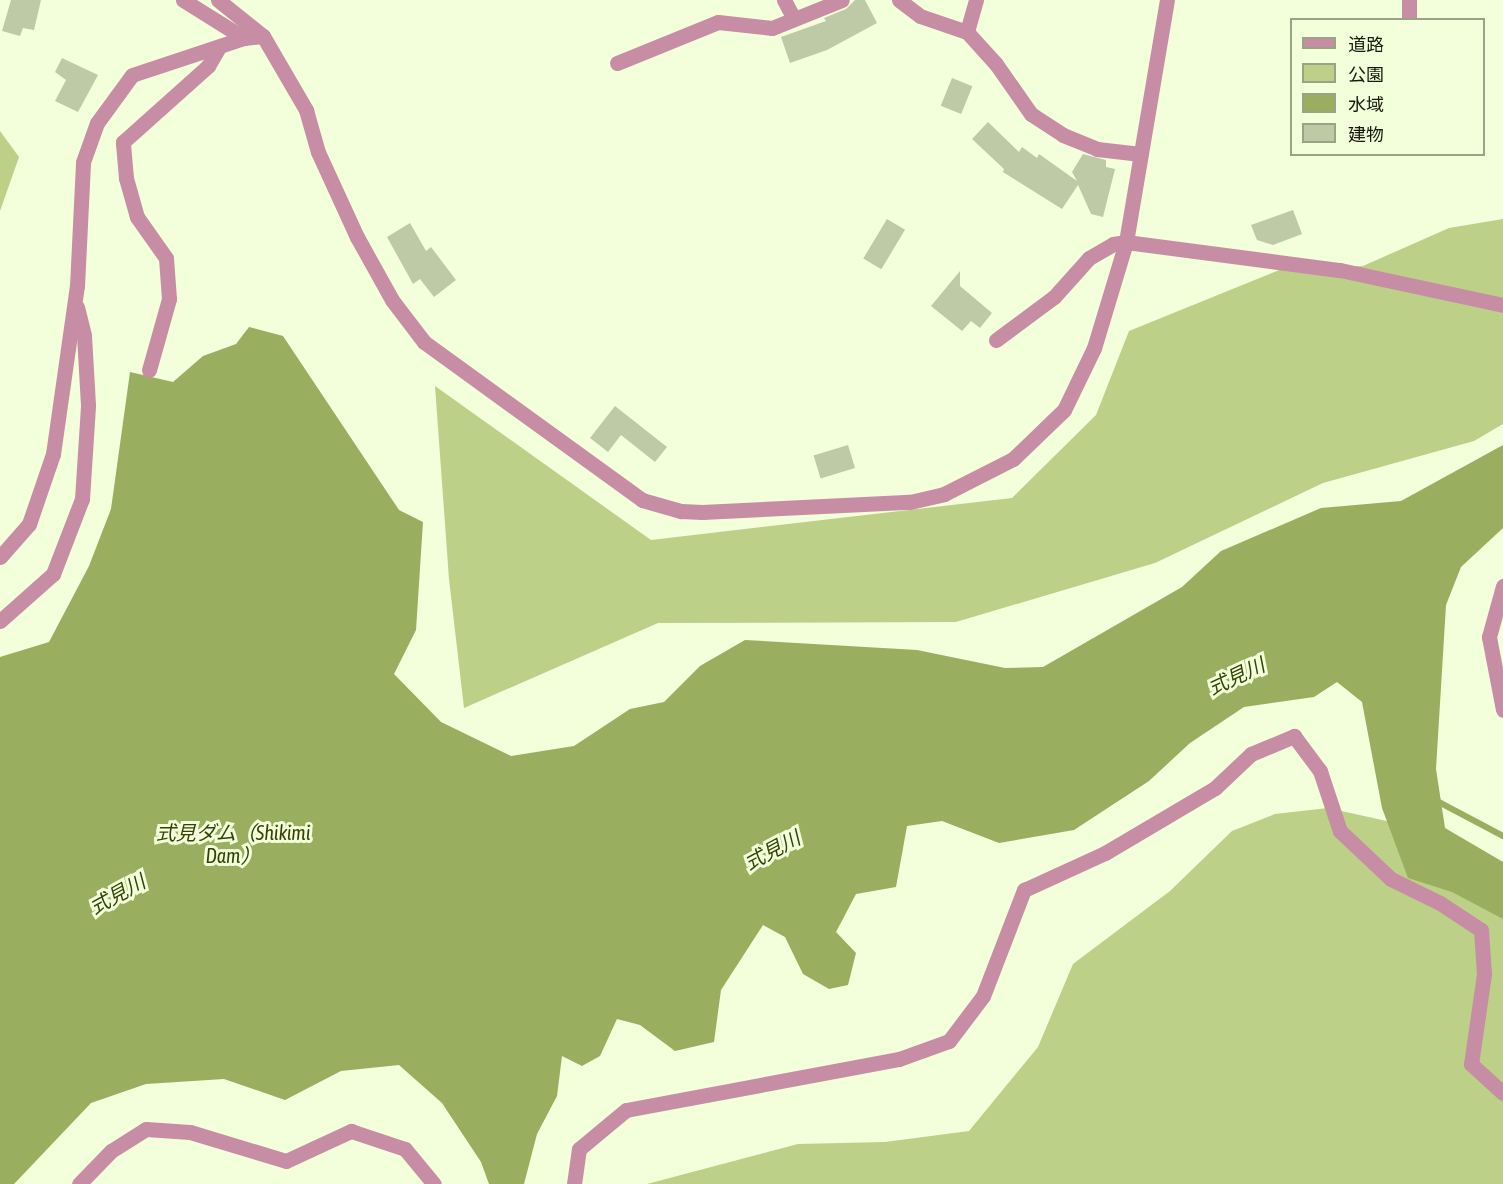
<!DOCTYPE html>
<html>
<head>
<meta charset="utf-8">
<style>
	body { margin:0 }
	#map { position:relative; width:1503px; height:1184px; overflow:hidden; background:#f3feda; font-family:"Asap Condensed","Noto Sans JP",sans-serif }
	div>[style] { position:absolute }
	.green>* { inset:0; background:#bcd087 }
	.water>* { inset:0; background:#9aae5f }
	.stream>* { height:6px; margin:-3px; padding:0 3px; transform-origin:3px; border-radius:3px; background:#9aae5f }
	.building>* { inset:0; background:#bec9a6; transform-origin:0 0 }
	.minor>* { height:15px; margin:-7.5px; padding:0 7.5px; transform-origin:7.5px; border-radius:7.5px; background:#c68da5 }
	.tertiary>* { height:15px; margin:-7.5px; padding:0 7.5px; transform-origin:7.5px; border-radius:7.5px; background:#c68da5 }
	span { translate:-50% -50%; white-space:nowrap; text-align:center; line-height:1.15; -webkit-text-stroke:6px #f3feda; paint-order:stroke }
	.water-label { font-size:20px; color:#364203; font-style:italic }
	.legend { position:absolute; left:1290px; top:18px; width:195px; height:138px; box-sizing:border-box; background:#f3feda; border:2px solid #9ba288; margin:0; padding:8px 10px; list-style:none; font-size:18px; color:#16190c }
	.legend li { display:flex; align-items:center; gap:12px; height:30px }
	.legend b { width:30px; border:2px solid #9ba288 }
</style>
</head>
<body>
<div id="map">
	<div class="green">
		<div style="clip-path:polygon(0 131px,19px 157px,0 211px)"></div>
		<div style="clip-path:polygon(1503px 219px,1503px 424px,1474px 441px,1323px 483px,1155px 563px,956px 622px,658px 623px,464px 708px,449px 579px,435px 386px,651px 540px,1012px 498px,1096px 415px,1129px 331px,1282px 269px,1363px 266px,1449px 228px)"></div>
		<div style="clip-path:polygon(1328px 808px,1427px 830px,1503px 877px,1503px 1184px,647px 1184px,798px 1144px,885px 1142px,969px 1131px,1038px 1047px,1073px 964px,1170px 891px,1232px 831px,1275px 814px)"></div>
	</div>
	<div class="water">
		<div style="clip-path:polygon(249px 327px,283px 336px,399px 510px,423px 522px,416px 630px,394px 674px,441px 722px,511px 756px,574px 746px,630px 709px,664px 702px,700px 666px,745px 640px,917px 650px,1005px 668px,1043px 667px,1182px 587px,1221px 551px,1321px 508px,1401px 501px,1503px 445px,1503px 528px,1461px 567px,1446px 605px,1436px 769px,1445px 828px,1503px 862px,1503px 919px,1452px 892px,1408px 878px,1382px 808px,1362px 702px,1337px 682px,1314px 697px,1244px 707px,1190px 743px,1149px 781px,1074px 830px,999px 843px,942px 821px,907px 826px,896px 887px,856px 894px,836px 932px,856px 953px,848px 985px,829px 989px,803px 974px,785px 937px,763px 925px,721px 990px,714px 1042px,675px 1051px,640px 1025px,617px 1019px,600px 1056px,582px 1066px,562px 1056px,557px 1096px,537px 1134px,524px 1184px,489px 1184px,481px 1162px,442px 1103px,399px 1065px,341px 1071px,285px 1100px,224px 1079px,146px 1084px,91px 1103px,14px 1184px,0 1184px,0 657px,49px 642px,89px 566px,111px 509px,130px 372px,173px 382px,203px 356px,236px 344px)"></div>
	</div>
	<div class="stream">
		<div style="left:1435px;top:800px;width:77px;rotate:27.9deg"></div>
	</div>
	<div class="building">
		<div style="clip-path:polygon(11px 0,41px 0,34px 30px,23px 28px,20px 36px,2px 31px)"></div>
		<div style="clip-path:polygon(855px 0,865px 0,877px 23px,827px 50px,790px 63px,781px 37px,826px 21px,824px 18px,846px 9px)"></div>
		<div style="clip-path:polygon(62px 58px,98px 75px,78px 112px,55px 101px,66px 80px,55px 72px)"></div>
		<div style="left:952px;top:78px;width:22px;height:30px;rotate:22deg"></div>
		<div style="clip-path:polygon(988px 122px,1019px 152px,1022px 147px,1037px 158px,1039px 154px,1077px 181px,1072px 172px,1083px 154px,1106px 160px,1106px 167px,1115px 169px,1103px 217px,1091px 214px,1078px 185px,1062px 209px,1003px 172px,1004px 169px,972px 139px)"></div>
		<div style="clip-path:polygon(1293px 210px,1302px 234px,1273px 245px,1257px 240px,1251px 225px)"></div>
		<div style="left:887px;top:219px;width:21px;height:46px;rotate:31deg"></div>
		<div style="clip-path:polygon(410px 223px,426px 251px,431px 247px,456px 280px,434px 297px,420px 279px,413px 284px,387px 237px)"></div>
		<div style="clip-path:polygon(960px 271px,960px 286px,992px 313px,980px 328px,971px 321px,962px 331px,931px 306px)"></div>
		<div style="clip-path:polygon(615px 406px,667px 447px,655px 462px,621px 435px,608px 452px,590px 438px)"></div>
		<div style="left:848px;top:445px;width:24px;height:36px;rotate:73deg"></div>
	</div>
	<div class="minor">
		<div style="left:183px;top:0;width:72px;rotate:31.9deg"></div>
		<div style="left:784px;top:0;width:21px;rotate:62deg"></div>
		<div style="left:899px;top:0;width:26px;rotate:37deg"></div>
		<div style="left:920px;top:16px;width:50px;rotate:18.8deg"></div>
		<div style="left:976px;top:0;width:33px;rotate:106deg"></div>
		<div style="left:967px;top:32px;width:43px;rotate:47.8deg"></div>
		<div style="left:996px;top:64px;width:61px;rotate:55deg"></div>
		<div style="left:1031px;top:114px;width:38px;rotate:33deg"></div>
		<div style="left:1063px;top:135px;width:37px;rotate:22deg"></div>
		<div style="left:1097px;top:149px;width:44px;rotate:6.5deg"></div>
		<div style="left:1409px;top:20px;width:20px;rotate:-90deg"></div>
		<div style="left:617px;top:63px;width:109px;rotate:-22.1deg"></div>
		<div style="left:718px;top:22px;width:54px;rotate:6.3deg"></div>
		<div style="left:772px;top:28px;width:75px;rotate:-21.8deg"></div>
		<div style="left:996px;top:340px;width:72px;rotate:-36.6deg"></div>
		<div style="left:1054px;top:297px;width:52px;rotate:-48.1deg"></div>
		<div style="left:1089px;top:258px;width:28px;rotate:-30deg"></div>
		<div style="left:1113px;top:244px;width:13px;rotate:-9deg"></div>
		<div style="left:1126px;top:242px;width:216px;rotate:7.5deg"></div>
		<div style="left:1340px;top:270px;width:167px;rotate:12.1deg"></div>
		<div style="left:149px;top:370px;width:74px;rotate:-74.3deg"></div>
		<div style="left:169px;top:299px;width:41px;rotate:-94.2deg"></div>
		<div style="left:166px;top:258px;width:50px;rotate:-125.3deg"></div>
		<div style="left:137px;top:217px;width:41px;rotate:-105.8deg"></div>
		<div style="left:126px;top:178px;width:36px;rotate:-95deg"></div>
		<div style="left:123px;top:142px;width:114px;rotate:-41.8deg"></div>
		<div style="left:208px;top:66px;width:22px;rotate:-60deg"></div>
		<div style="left:0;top:557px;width:44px;rotate:-48.7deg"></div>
		<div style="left:29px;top:524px;width:74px;rotate:-71.1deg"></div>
		<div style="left:53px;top:454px;width:170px;rotate:-81.9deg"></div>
		<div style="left:77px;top:286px;width:124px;rotate:-87.2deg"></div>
		<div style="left:83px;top:162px;width:41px;rotate:-70.3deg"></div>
		<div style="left:97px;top:123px;width:59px;rotate:-53.9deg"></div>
		<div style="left:132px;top:75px;width:118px;rotate:-18.3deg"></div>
		<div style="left:244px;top:38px;width:19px;rotate:-6deg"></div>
		<div style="left:1503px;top:586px;width:53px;rotate:105.4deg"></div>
		<div style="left:1489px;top:637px;width:74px;rotate:79.1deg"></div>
		<div style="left:0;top:621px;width:71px;rotate:-41.6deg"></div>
		<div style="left:53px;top:574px;width:80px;rotate:-68.9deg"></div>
		<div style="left:82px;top:499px;width:94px;rotate:-86.3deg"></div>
		<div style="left:88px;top:405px;width:70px;rotate:-93.3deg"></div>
		<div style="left:84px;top:335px;width:29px;rotate:-104deg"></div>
		<div style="left:79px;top:1184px;width:46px;rotate:-45.9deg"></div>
		<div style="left:111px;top:1151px;width:41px;rotate:-32.2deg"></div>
		<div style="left:146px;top:1129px;width:44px;rotate:3.9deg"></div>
		<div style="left:190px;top:1132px;width:100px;rotate:16.8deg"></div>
		<div style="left:286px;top:1161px;width:72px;rotate:-24.8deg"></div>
		<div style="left:351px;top:1131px;width:57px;rotate:18.4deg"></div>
		<div style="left:405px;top:1149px;width:45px;rotate:50.4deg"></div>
		<div style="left:574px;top:1184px;width:35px;rotate:-82deg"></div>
		<div style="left:579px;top:1149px;width:61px;rotate:-39.7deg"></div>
		<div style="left:626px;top:1110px;width:278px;rotate:-10.6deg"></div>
		<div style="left:899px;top:1059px;width:53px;rotate:-19.8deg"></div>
		<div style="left:949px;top:1041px;width:56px;rotate:-52.9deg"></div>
		<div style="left:983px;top:996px;width:114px;rotate:-68.9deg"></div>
		<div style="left:1024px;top:890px;width:89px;rotate:-24.6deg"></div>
		<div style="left:1105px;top:853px;width:128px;rotate:-30.6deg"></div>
		<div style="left:1215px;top:788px;width:50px;rotate:-43.4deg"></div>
		<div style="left:1251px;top:754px;width:47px;rotate:-22.7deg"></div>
		<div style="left:1294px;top:736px;width:44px;rotate:53.4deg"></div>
		<div style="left:1320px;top:771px;width:63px;rotate:71.6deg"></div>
		<div style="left:1340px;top:831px;width:70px;rotate:43.3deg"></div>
		<div style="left:1391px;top:879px;width:55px;rotate:26.1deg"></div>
		<div style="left:1440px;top:903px;width:49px;rotate:33.4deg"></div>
		<div style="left:1481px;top:930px;width:44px;rotate:86.1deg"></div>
		<div style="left:1484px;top:974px;width:91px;rotate:98.2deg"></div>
		<div style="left:1471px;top:1064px;width:43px;rotate:42.2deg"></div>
	</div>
	<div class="tertiary">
		<div style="left:218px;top:0;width:58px;rotate:38.7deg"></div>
		<div style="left:263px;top:36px;width:86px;rotate:59.8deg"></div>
		<div style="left:306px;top:110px;width:44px;rotate:74.1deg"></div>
		<div style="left:318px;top:152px;width:94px;rotate:65.4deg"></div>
		<div style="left:357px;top:237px;width:72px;rotate:60.9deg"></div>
		<div style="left:392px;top:300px;width:53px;rotate:52.7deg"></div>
		<div style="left:424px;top:342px;width:269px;rotate:35.9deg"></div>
		<div style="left:642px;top:500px;width:41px;rotate:15.8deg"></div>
		<div style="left:681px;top:511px;width:21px;rotate:3deg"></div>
		<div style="left:702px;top:512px;width:208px;rotate:-2.8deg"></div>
		<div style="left:910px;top:502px;width:35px;rotate:-13deg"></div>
		<div style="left:944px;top:494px;width:77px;rotate:-26.9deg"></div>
		<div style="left:1013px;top:459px;width:71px;rotate:-43.9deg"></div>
		<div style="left:1064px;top:410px;width:69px;rotate:-64.2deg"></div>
		<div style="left:1094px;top:348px;width:111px;rotate:-73.2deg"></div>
		<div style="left:1126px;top:242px;width:245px;rotate:-80.4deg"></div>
	</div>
	<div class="water-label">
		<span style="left:1236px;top:676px;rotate:-25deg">式見川</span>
		<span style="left:233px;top:844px">式見ダム（Shikimi<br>Dam）</span>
		<span style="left:772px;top:850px;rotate:-28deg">式見川</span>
		<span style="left:117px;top:894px;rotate:-29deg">式見川</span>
	</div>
	<ul class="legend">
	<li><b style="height:8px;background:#c68da5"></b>道路</li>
	<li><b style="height:16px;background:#bcd087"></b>公園</li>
	<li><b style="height:16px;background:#9aae5f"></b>水域</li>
	<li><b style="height:16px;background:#bec9a6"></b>建物</li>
	</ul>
</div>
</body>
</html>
